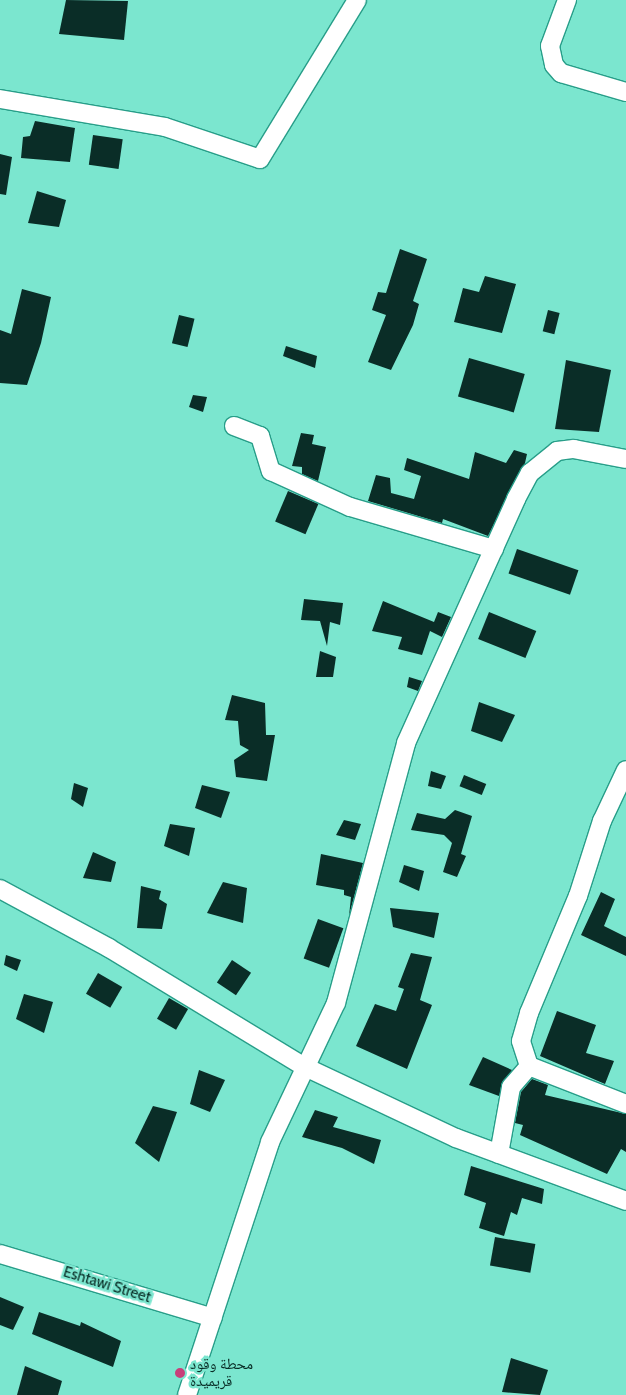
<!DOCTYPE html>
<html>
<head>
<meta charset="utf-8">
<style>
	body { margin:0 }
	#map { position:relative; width:626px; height:1395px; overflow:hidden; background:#7be6cf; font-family:Cabin,"Noto Naskh Arabic",sans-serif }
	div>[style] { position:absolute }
	.building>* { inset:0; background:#0a2d27; transform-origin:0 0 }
	.roads { filter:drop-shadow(1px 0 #289e89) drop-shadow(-1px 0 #289e89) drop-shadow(0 1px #289e89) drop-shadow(0 -1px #289e89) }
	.minor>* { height:18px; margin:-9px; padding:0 9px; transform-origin:9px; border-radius:9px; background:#fff }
	.dots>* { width:14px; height:14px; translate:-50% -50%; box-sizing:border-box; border:2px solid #7be6cf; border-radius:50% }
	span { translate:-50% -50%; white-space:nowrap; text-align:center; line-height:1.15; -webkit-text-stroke:5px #7be6cf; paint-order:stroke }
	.street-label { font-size:15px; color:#082c25 }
	.poi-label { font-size:15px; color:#082c25 }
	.left { translate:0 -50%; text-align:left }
</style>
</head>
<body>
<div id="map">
	<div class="building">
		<div style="clip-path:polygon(66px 0,128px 1px,124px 40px,59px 34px)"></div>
		<div style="clip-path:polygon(35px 121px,75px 128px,70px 162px,21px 158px,23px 137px,30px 136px)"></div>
		<div style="left:93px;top:135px;width:30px;height:30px;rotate:8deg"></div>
		<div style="clip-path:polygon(0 154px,12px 157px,6px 195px,0 194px)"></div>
		<div style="clip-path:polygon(37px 191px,66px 200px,59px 227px,28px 223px)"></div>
		<div style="clip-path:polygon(400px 249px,427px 259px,413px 301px,419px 304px,413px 325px,391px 370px,368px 362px,386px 315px,372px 310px,378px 292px,386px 293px)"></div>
		<div style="clip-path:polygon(485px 276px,516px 284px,502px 333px,454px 322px,463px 288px,479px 292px)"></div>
		<div style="clip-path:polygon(22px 289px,51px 297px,41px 343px,27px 385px,0 383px,0 330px,11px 334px)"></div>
		<div style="left:548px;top:310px;width:12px;height:22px;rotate:14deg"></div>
		<div style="left:179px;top:315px;width:16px;height:29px;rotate:14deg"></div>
		<div style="clip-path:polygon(286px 346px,317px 356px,315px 368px,283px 356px)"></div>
		<div style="left:469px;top:358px;width:58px;height:40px;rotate:16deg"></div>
		<div style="clip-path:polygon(566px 360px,611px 370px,599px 432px,555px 429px)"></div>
		<div style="clip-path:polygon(193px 395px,207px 397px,203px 412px,189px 407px)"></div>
		<div style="clip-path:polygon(301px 433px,314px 435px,312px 444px,326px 447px,318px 481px,302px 474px,302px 467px,292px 466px)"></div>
		<div style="clip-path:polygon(514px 450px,527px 454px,525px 463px,488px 536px,443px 519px,442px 523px,368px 501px,376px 475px,390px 478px,391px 493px,414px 499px,421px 476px,404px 470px,407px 458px,469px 479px,475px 452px,506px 463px)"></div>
		<div style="left:288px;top:491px;width:33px;height:33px;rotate:23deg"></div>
		<div style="left:517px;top:549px;width:65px;height:26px;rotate:19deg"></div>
		<div style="clip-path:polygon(304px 599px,343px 603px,340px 625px,330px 622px,327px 646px,320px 621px,301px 620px)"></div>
		<div style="clip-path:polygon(383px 601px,434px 622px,438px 612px,451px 617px,442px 637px,430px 631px,422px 655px,398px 649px,402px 637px,372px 631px)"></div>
		<div style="left:489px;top:612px;width:51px;height:29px;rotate:22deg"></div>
		<div style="clip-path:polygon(320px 651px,336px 657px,333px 677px,316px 677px)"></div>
		<div style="clip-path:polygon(409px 677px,422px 681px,418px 691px,407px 687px)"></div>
		<div style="clip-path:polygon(232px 695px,265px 703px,266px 735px,275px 735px,267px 781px,236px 777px,234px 760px,249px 750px,240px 745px,238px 721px,225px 720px)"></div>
		<div style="clip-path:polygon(479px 702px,515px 715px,502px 742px,471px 731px)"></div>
		<div style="clip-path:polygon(431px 771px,446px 776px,441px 789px,428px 786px)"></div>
		<div style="left:464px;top:775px;width:24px;height:12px;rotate:22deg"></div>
		<div style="clip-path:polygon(74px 783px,88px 788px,83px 807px,71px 799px)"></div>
		<div style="clip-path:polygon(202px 785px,230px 792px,221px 818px,195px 808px)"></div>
		<div style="clip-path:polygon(455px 810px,472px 816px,461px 854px,466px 856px,457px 877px,443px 872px,452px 843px,444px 835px,411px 830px,417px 813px,445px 819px)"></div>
		<div style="clip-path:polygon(344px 820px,361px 824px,355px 840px,336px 835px)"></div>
		<div style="clip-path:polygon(170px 824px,195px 828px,189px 856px,164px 846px)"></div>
		<div style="clip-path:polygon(93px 852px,116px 862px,111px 882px,83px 878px)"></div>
		<div style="clip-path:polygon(321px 854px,363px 863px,349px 916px,351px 897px,344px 895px,344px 890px,316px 885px)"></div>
		<div style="clip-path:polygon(404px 865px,424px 871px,419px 891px,399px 882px)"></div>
		<div style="clip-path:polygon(223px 882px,247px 888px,243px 923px,207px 913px)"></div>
		<div style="clip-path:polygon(141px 886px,161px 891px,159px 899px,167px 904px,162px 929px,137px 928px)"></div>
		<div style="clip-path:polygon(601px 892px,615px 899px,604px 926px,626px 937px,626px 956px,581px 935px)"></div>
		<div style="clip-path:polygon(390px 908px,439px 913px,434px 938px,393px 927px)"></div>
		<div style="left:318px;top:919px;width:27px;height:42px;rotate:20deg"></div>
		<div style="clip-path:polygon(411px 953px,432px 957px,420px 1000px,432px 1005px,407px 1069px,356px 1046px,375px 1004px,396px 1011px,404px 989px,398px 987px)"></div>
		<div style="clip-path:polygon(6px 955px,21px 960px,17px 971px,4px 965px)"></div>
		<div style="left:232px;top:960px;width:23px;height:27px;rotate:34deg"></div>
		<div style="left:98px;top:973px;width:28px;height:24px;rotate:30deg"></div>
		<div style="clip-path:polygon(24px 994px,53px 1002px,44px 1033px,16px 1019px)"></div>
		<div style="left:169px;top:998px;width:22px;height:24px;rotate:30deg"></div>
		<div style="clip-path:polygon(557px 1011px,596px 1025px,586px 1053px,614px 1061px,605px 1084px,540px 1056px)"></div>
		<div style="clip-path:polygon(483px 1057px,512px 1070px,499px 1096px,469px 1085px)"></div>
		<div style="clip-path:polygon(199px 1070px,225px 1080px,210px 1112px,190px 1104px)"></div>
		<div style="clip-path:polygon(532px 1079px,548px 1085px,545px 1095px,626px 1114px,626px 1152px,621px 1149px,607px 1174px,520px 1135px,523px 1125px,515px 1123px,521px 1092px)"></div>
		<div style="clip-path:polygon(153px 1106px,177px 1112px,159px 1162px,135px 1143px)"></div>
		<div style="clip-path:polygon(315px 1110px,338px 1117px,333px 1127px,381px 1140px,374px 1164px,342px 1148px,302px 1137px)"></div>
		<div style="clip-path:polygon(471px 1166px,544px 1189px,542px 1204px,522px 1198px,517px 1215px,511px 1212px,504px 1236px,479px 1228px,486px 1203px,464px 1195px)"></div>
		<div style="left:495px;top:1237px;width:41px;height:29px;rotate:10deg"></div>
		<div style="clip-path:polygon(0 1297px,24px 1307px,13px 1330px,0 1325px)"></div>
		<div style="clip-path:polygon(39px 1312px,80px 1326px,81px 1322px,121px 1341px,113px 1367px,32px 1334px)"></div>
		<div style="clip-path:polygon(511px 1358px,548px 1370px,540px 1395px,502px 1392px)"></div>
		<div style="clip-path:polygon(25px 1366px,62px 1381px,58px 1395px,17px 1395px)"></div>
	</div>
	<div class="roads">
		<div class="minor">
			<div style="left:567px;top:0;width:49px;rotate:110.3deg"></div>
			<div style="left:550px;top:46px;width:19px;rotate:78deg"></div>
			<div style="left:554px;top:65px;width:11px;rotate:49deg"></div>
			<div style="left:561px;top:73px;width:68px;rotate:16.3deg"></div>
			<div style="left:0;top:99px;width:167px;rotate:9.6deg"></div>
			<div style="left:165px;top:127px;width:100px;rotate:18.6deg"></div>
			<div style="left:260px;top:159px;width:186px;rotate:-58.6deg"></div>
			<div style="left:234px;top:426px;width:28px;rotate:21deg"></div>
			<div style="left:260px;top:436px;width:37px;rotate:73deg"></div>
			<div style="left:271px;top:471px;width:87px;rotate:24.5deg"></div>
			<div style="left:350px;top:507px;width:150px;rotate:16.3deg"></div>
			<div style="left:0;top:889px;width:124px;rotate:28.4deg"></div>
			<div style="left:109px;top:948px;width:227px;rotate:31.3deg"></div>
			<div style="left:303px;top:1066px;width:169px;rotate:25.2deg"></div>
			<div style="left:456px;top:1138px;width:181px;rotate:20.3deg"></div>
			<div style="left:529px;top:1066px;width:104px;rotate:21.4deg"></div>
			<div style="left:499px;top:1154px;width:68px;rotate:-79.8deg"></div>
			<div style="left:511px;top:1087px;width:28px;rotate:-49deg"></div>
			<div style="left:529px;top:1066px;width:26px;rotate:-108deg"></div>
			<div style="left:521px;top:1041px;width:29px;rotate:-74deg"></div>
			<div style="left:529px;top:1013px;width:127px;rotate:-67.3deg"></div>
			<div style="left:578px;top:896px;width:79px;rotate:-72.3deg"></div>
			<div style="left:602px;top:821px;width:56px;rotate:-64.8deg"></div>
			<div style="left:0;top:1254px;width:222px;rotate:16.7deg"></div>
			<div style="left:187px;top:1395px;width:266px;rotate:-71.8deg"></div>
			<div style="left:270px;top:1142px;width:154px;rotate:-64.6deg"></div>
			<div style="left:336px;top:1003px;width:269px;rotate:-74.9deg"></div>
			<div style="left:406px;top:743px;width:268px;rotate:-65.7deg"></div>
			<div style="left:516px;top:499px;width:30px;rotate:-62deg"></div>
			<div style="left:530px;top:473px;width:35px;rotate:-39deg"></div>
			<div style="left:557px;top:451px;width:17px;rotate:-7deg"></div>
			<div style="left:574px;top:449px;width:53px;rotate:10.9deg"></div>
		</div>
	</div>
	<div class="dots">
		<div style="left:180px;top:1373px;background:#c83f7a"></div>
	</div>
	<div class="street-label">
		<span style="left:107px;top:1285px;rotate:17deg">Eshtawi Street</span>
	</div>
	<div class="poi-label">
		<span class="left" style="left:190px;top:1373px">محطة وقود<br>قريميدة</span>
	</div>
</div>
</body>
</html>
